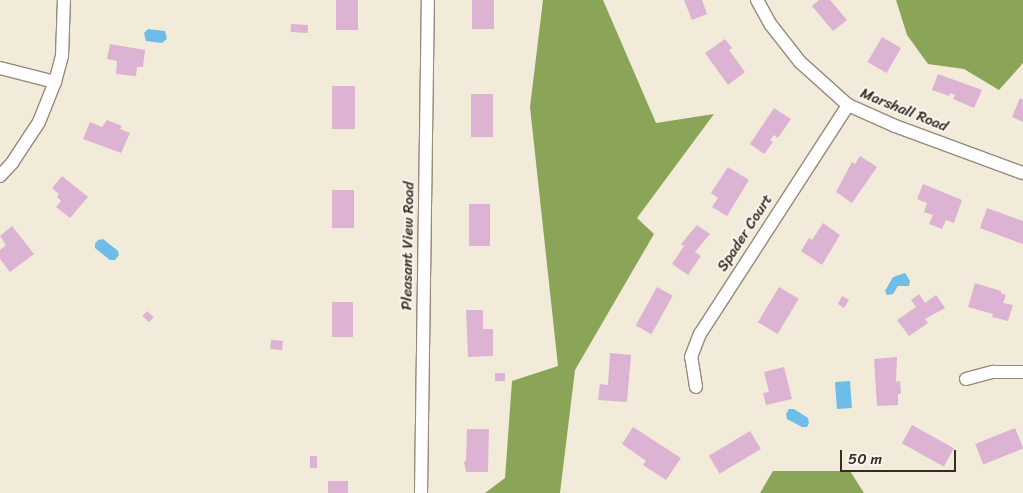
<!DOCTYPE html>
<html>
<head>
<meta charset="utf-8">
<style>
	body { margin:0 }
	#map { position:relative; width:1023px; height:493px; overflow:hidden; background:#f2ebd9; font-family:Sriracha,sans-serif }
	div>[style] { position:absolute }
	.forest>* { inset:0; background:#8aa558 }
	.water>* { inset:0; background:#6ebde9; transform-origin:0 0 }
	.building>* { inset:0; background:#dcb3d3; transform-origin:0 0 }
	.roads { filter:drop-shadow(1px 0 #968a7c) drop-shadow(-1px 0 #968a7c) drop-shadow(0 1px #968a7c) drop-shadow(0 -1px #968a7c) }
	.minor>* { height:12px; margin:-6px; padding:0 6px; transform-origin:6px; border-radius:6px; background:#fff }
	span { translate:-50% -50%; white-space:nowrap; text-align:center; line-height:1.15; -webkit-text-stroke:4px #f6f6f2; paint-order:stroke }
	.street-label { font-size:15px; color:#3b2a1e }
	.scale { position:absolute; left:840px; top:450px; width:116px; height:22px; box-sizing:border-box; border:2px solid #3b2a1e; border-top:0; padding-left:6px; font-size:15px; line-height:18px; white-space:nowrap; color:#3b2a1e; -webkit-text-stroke:4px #f6f6f2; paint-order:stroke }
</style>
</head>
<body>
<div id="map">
	<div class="forest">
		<div style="clip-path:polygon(543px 0,603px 0,656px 123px,714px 114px,637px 218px,654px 234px,575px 370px,560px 493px,485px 493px,505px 478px,512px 381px,558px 366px,530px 107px)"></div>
		<div style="clip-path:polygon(896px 0,1023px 0,1023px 63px,999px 90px,964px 69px,928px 64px,907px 35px)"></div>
		<div style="clip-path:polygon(773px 471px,850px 471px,864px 493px,760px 493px)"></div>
	</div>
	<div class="water">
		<div style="clip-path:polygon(148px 29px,165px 31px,167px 39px,162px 43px,146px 41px,144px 33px)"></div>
		<div style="clip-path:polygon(103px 239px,118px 251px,119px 255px,115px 260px,110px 260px,95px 248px,95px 244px,98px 240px)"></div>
		<div style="clip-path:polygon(905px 273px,910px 281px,909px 286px,898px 286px,893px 294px,887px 295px,885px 291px,893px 277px)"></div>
		<div style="left:850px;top:381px;width:27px;height:15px;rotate:86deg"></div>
		<div style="clip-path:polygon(789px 409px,794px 409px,808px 418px,809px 423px,807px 427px,802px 427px,787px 419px,786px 414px)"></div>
	</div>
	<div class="building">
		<div style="left:336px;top:0;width:22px;height:30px"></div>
		<div style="left:472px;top:0;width:22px;height:29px"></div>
		<div style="clip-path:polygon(684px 0,702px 0,707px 14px,692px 20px)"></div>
		<div style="clip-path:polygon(819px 0,830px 0,847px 20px,833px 31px,812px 6px)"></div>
		<div style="left:291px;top:24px;width:17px;height:8px;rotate:3deg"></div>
		<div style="left:882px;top:37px;width:22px;height:29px;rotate:30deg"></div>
		<div style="clip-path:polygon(725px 39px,732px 48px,729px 50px,745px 72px,728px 85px,705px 53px)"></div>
		<div style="clip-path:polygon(110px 44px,145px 50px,143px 67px,137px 67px,136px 76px,116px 74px,117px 61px,107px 59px)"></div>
		<div style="clip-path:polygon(938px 74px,982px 90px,974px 108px,953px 99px,955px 95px,950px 93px,949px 96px,932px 90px)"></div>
		<div style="left:332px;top:86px;width:23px;height:43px"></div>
		<div style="left:471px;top:94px;width:22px;height:43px"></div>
		<div style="clip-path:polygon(1020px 98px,1023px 100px,1023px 122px,1012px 117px)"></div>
		<div style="clip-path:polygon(774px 108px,791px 119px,778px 138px,774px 135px,770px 140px,773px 142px,764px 154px,750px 144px)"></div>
		<div style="clip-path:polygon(107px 120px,122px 126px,120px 129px,130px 133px,121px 153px,83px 139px,90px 122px,102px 127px)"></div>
		<div style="clip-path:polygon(860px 156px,877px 167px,852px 203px,836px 192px,852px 162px,855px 164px)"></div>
		<div style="clip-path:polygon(728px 167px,749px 180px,727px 216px,712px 207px,718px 198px,711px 193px)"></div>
		<div style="clip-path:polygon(62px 176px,88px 197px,70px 218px,56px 207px,61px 201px,57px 197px,59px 194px,52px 188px)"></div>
		<div style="clip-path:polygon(923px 184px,962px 200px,954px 223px,946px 220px,942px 229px,929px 224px,933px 215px,924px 212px,927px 203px,917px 199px)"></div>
		<div style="left:332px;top:190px;width:22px;height:38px"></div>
		<div style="left:469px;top:204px;width:21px;height:42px"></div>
		<div style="clip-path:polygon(987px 208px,1023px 221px,1023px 244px,980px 228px)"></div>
		<div style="clip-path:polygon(823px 223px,840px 235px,822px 265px,801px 251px,809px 238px,812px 240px)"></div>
		<div style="clip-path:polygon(697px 225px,710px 234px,695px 252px,701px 256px,688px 275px,672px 264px,684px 246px,681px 244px)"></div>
		<div style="clip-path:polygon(12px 226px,34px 254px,10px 272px,0 259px,0 250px,6px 245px,0 236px)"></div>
		<div style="clip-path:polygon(975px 283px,1001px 291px,1001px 293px,1006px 295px,1003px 303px,1013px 305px,1008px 321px,992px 317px,993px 314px,968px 307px)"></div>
		<div style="left:657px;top:287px;width:18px;height:44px;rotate:29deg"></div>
		<div style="left:779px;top:287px;width:23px;height:41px;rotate:31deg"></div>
		<div style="clip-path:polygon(919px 294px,925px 303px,936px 295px,945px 308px,925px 319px,928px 323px,909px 336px,897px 320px,916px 307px,911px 300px)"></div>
		<div style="clip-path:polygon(842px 296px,849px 300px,844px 308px,838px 304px)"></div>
		<div style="left:332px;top:302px;width:21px;height:35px"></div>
		<div style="clip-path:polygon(466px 310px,483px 310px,483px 329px,493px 329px,493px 356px,468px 357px)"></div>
		<div style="left:147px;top:311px;width:9px;height:7px;rotate:41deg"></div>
		<div style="left:271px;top:340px;width:12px;height:9px;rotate:5deg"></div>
		<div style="clip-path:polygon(610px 353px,631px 355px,627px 402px,598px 400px,600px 384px,608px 385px)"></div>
		<div style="clip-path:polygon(897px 357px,896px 382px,900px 381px,901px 394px,898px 394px,898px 405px,877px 406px,874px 359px)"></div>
		<div style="clip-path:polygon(784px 367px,792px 399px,766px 405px,763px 393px,769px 392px,764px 372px)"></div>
		<div style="left:495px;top:373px;width:10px;height:8px"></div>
		<div style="left:912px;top:425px;width:48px;height:21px;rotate:29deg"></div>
		<div style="clip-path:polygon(633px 427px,681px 458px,666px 480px,643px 465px,646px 461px,622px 444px)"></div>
		<div style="left:1015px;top:428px;width:22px;height:43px;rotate:68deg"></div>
		<div style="clip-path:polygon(467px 429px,489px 429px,488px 472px,466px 472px,464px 462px,466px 460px)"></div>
		<div style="left:750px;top:431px;width:21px;height:48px;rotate:59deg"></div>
		<div style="left:310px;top:456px;width:7px;height:12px"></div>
		<div style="left:328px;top:481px;width:20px;height:12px"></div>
	</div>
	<div class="roads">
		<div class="minor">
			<div style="left:757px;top:0;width:29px;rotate:61deg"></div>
			<div style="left:771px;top:25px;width:47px;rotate:51.9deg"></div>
			<div style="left:800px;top:62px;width:64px;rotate:41.9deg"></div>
			<div style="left:848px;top:105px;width:51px;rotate:24.1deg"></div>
			<div style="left:895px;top:126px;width:136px;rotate:20.2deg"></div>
			<div style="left:0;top:68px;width:57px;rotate:14.3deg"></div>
			<div style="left:0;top:176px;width:18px;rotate:-47deg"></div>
			<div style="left:12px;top:163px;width:49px;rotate:-56.6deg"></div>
			<div style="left:39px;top:122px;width:43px;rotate:-68.2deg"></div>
			<div style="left:55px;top:82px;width:27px;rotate:-75deg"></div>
			<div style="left:62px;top:56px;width:56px;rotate:-88deg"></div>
			<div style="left:966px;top:379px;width:28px;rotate:-15deg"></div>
			<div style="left:993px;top:372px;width:30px"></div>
			<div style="left:696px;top:387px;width:30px;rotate:-99deg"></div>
			<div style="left:691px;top:357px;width:25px;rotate:-69deg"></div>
			<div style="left:700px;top:334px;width:273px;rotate:-57.1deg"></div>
			<div style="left:421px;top:493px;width:493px;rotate:-89.2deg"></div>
		</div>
	</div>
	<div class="street-label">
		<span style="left:904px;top:110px;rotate:22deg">Marshall Road</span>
		<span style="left:745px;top:233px;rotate:-57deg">Spader Court</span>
		<span style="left:408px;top:246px;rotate:-89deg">Pleasant View Road</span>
	</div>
	<div class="scale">50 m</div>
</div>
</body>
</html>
